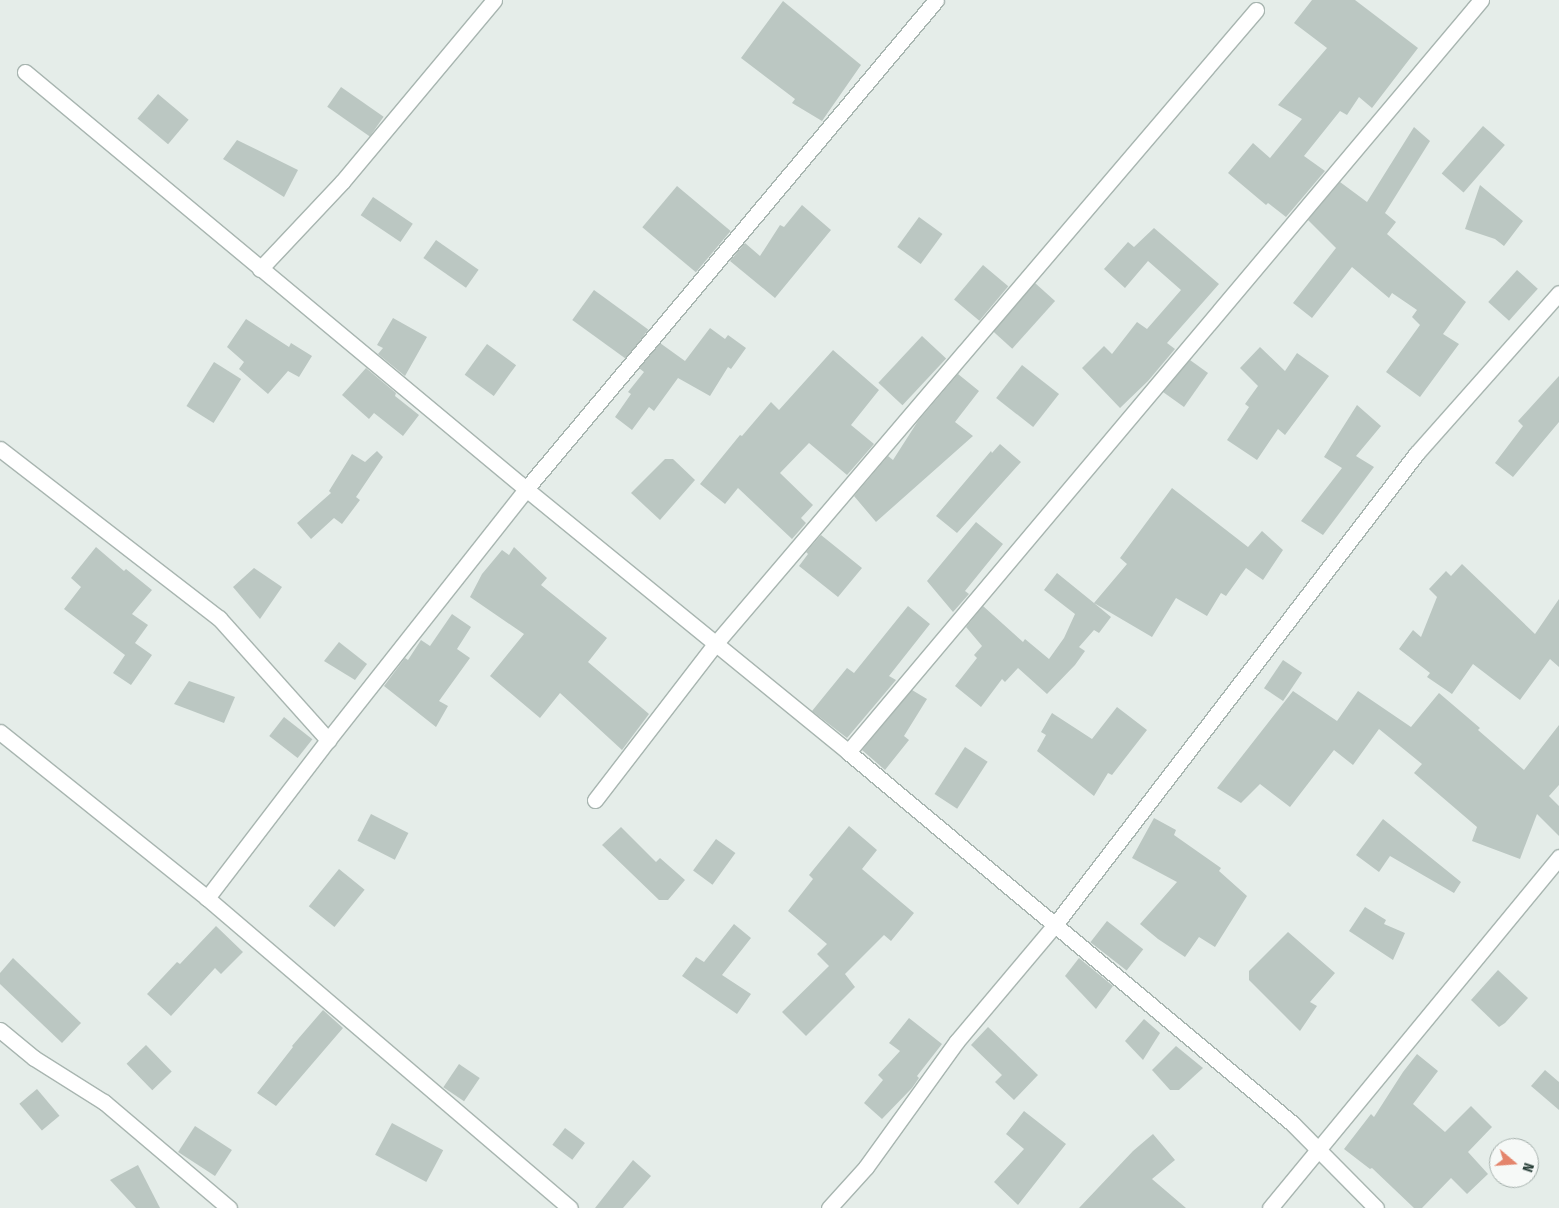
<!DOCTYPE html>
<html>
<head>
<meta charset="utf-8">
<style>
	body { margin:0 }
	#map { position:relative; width:1559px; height:1208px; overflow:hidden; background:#e5ede9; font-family:"Fira Sans Condensed",sans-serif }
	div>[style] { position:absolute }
	.building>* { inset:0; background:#bbc7c2; transform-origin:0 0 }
	.roads { filter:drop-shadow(1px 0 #a8b5b0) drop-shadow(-1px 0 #a8b5b0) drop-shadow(0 1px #a8b5b0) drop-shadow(0 -1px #a8b5b0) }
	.minor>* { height:15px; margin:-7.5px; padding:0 7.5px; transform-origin:7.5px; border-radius:7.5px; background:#fff }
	span { translate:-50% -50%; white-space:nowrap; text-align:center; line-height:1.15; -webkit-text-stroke:4.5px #f6f9f7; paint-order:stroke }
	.north { position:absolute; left:1489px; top:1138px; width:50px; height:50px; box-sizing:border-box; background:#f6f9f7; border:1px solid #a3aeaa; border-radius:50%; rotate:108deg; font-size:14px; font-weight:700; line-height:20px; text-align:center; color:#263d36 }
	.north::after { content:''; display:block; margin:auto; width:18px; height:22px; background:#e4856c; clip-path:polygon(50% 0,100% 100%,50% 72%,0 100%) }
</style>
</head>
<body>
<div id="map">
	<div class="building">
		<div style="clip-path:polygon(1312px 0,1355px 0,1418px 48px,1372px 108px,1359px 97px,1347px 115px,1340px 111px,1304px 156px,1325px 171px,1286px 217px,1268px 203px,1266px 205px,1228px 173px,1253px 143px,1270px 158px,1302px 119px,1278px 105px,1327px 48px,1294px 23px)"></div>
		<div style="clip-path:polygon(783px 1px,861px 65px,822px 121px,792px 103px,795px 99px,741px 58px)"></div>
		<div style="left:341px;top:87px;width:52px;height:24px;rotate:35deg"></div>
		<div style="left:158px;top:94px;width:40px;height:32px;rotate:40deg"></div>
		<div style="left:1483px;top:126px;width:29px;height:63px;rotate:41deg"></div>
		<div style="clip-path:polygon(1414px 127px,1430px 141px,1385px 213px,1396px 222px,1387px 234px,1466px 302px,1443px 334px,1459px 344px,1420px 397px,1386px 372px,1420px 325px,1412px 317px,1417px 310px,1392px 293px,1389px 298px,1352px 267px,1312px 318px,1293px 303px,1336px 248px,1308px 220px,1340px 182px,1367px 202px)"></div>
		<div style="clip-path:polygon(237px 140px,298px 170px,284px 197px,223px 159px)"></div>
		<div style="clip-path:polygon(1480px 185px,1523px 221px,1504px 246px,1495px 239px,1465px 229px)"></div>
		<div style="left:677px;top:186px;width:70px;height:54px;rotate:40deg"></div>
		<div style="left:373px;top:197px;width:48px;height:22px;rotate:34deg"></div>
		<div style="clip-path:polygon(802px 205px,831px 230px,775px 298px,730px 261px,745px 243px,760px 256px,780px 225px,784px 227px)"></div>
		<div style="left:919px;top:217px;width:29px;height:37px;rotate:36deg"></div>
		<div style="clip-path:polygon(1154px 228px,1219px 284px,1167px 343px,1175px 349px,1148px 381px,1120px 408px,1082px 368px,1104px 346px,1112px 354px,1137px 322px,1147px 329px,1181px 290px,1148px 261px,1125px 288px,1104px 269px,1128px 242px,1134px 247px)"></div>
		<div style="left:436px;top:240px;width:52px;height:22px;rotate:35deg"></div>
		<div style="left:983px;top:265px;width:33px;height:45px;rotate:40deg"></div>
		<div style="left:1517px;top:270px;width:28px;height:43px;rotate:42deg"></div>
		<div style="left:1035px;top:283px;width:27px;height:64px;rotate:42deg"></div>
		<div style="left:594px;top:290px;width:67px;height:37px;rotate:36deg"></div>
		<div style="clip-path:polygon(393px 318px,427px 337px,405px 376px,378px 354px,383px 348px,377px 345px)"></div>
		<div style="clip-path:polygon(246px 319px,289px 347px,291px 343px,312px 356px,299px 377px,288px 371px,268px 394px,239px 369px,244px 362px,227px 347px)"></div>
		<div style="clip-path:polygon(710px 328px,725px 339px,728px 335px,746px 348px,731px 369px,728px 367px,710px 396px,678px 378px,654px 411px,649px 407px,632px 430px,615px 417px,631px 394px,628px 392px,644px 372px,639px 368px,660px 343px,685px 361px)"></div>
		<div style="left:922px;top:336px;width:33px;height:64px;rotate:43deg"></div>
		<div style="left:487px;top:344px;width:36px;height:38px;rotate:36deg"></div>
		<div style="clip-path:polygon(1260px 347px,1285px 371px,1297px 353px,1329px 376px,1285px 435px,1278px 429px,1257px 460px,1227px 440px,1249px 407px,1245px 404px,1258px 386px,1240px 368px)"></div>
		<div style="clip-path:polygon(833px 350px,879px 390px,851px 425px,874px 444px,847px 475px,809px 443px,780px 473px,813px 505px,801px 518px,806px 523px,792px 539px,738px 488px,725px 504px,700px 484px,740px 435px,742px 436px,771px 402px,779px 410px)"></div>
		<div style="clip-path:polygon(1190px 360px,1208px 373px,1184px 407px,1163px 392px)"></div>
		<div style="left:214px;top:362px;width:32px;height:52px;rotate:32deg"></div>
		<div style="left:1022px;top:365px;width:47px;height:42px;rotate:38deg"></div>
		<div style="clip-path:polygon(366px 368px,396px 393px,395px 396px,419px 415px,403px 436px,374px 413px,369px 419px,342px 395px)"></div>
		<div style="clip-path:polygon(958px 374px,979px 391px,955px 422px,973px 436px,876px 522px,854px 496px,888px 456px,893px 460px,918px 421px)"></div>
		<div style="clip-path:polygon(1559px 376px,1559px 422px,1513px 477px,1495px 463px,1523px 426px,1518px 421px)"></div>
		<div style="clip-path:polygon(1357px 405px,1381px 426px,1356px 456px,1374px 467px,1323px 535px,1301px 521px,1342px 468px,1324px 457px)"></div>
		<div style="clip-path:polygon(1000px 444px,1021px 462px,957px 533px,936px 516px,991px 451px,992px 453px)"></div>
		<div style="clip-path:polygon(377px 451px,383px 457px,356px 497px,360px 500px,342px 524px,334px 518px,311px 539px,297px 523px,331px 493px,329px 491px,352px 454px,365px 462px)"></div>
		<div style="clip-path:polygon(665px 459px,673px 459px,695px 480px,660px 520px,631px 493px)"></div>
		<div style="clip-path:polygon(1172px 488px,1248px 547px,1262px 531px,1283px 550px,1263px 580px,1246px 568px,1226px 596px,1221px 593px,1207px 616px,1176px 598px,1152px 637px,1094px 603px,1111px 617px,1099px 633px,1094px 630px,1079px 647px,1085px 651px,1075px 665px,1047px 694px,1018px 668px,1005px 682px,1002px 679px,981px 707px,955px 686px,977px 658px,974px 655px,982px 646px,966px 627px,983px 606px,1023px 642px,1025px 639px,1049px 659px,1064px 638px,1075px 614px,1044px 590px,1057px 573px,1094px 603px,1127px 564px,1120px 558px)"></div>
		<div style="clip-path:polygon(976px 522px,1003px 544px,965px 591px,969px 594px,953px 612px,927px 581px)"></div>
		<div style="clip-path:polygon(821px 535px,862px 568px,838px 597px,799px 566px,808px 554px,806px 552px)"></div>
		<div style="clip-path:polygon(96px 547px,124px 571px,126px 569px,152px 590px,132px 614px,148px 625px,135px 643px,152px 655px,131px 685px,113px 673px,125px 655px,64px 609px,81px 587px,71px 578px)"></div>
		<div style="clip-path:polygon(514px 547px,547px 578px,541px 585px,607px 638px,588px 662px,649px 714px,622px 750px,560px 693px,540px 718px,490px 676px,524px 634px,470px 597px,482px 574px,502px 550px,509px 555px)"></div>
		<div style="clip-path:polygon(1462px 564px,1535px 634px,1559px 599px,1559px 667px,1550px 659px,1520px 700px,1473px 664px,1452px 694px,1427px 677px,1430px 673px,1399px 649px,1413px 630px,1421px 637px,1437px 597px,1429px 589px,1446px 571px,1451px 576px)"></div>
		<div style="clip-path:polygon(254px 568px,282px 587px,260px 619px,233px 587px)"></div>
		<div style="clip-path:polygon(908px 606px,930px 624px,889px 676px,896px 680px,847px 738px,812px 711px,847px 668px,854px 673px)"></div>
		<div style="clip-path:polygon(452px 614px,471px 627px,457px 649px,470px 658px,439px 701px,448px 706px,436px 727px,384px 686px,405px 658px,408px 660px,421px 640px,430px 646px)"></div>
		<div style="clip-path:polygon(339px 642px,367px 664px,355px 680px,324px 661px)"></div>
		<div style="left:1283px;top:660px;width:23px;height:34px;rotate:34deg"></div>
		<div style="clip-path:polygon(189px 681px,235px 697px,224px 723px,174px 704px)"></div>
		<div style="clip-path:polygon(912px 690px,927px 699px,904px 736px,909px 740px,885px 770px,862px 750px)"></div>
		<div style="clip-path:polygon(1293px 691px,1337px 721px,1358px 691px,1411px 727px,1439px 693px,1480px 728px,1478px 730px,1524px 770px,1559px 725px,1559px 785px,1549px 796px,1559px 806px,1559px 836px,1537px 814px,1520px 859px,1472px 841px,1477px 827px,1414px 773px,1422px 764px,1379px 729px,1353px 765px,1334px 750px,1290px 807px,1260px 784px,1241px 803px,1217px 788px)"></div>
		<div style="clip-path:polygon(1117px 707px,1147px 730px,1112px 775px,1108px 773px,1094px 796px,1037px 751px,1046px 735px,1041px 732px,1052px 713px,1092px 739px)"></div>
		<div style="left:284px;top:717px;width:36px;height:24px;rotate:38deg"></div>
		<div style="left:965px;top:747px;width:27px;height:56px;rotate:33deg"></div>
		<div style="left:371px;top:814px;width:42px;height:30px;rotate:27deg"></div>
		<div style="clip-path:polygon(1154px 818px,1176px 830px,1174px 835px,1221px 868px,1219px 871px,1247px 896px,1215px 947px,1199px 937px,1185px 957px,1158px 939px,1140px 924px,1177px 882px,1132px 858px)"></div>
		<div style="clip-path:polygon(1383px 819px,1461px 882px,1454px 893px,1390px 856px,1379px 872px,1356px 855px)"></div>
		<div style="clip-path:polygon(849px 826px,877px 850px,862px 869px,914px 913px,891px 941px,884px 935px,845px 974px,855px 987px,806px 1036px,782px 1012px,829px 966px,817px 954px,827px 944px,788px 911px,813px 879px,809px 875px)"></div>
		<div style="clip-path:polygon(621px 827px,656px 862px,660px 858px,685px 880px,668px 900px,659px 900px,602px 845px)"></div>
		<div style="left:716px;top:839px;width:24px;height:39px;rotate:36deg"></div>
		<div style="left:339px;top:869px;width:33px;height:48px;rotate:39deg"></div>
		<div style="clip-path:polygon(1365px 907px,1386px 920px,1384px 924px,1405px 933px,1393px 960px,1349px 931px)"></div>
		<div style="left:1107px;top:921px;width:46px;height:27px;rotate:38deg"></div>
		<div style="clip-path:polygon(734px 924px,751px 938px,722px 975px,751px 994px,737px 1014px,682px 976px,696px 957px,704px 962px)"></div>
		<div style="clip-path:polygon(216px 926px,243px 952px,221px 974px,215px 968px,171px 1016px,147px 994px,177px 962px,180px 964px)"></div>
		<div style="clip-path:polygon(1288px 932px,1335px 973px,1310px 1002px,1317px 1006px,1300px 1031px,1249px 980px,1249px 971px)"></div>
		<div style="clip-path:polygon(13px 958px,81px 1023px,62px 1043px,0 984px,0 973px)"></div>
		<div style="clip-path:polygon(1079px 958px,1113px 986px,1096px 1009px,1065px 976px)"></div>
		<div style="clip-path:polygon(1498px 970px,1528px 998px,1505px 1023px,1499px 1027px,1471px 1000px)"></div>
		<div style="clip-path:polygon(323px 1010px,343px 1028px,276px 1106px,257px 1093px,293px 1047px,292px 1046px)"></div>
		<div style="clip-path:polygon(909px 1018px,942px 1044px,917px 1076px,919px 1078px,912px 1088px,882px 1119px,864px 1103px,883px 1080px,878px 1075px,900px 1051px,889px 1043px)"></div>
		<div style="clip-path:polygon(1144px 1019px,1160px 1033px,1143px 1060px,1125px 1041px)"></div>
		<div style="clip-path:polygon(988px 1027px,1038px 1075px,1014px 1100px,995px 1082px,1002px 1075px,971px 1045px)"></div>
		<div style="left:146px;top:1045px;width:37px;height:27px;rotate:46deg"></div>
		<div style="clip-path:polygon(1176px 1046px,1203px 1068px,1179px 1090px,1170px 1090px,1152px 1070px)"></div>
		<div style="clip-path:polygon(1417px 1054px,1438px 1071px,1413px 1104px,1445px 1132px,1471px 1106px,1492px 1127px,1468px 1152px,1488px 1174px,1467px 1194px,1451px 1178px,1422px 1208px,1414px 1208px,1372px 1168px,1370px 1169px,1344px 1149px,1371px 1114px,1374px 1117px,1403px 1072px)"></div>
		<div style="left:459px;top:1064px;width:25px;height:28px;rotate:34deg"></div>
		<div style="clip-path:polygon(1545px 1070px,1559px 1082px,1559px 1110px,1531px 1086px)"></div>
		<div style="left:37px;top:1089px;width:35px;height:23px;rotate:50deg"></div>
		<div style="clip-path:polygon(1024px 1111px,1066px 1144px,1018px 1205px,994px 1182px,1024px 1149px,1006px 1134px)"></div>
		<div style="left:392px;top:1123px;width:58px;height:36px;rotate:28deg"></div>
		<div style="left:195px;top:1126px;width:44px;height:31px;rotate:33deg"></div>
		<div style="left:565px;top:1128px;width:25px;height:21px;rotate:37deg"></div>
		<div style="clip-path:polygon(1153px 1134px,1175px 1160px,1152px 1179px,1186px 1208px,1079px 1208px,1133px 1151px)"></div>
		<div style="clip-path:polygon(633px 1160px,651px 1176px,623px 1208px,595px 1208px)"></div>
		<div style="clip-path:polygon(138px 1165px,160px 1208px,136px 1208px,110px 1180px)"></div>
	</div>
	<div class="roads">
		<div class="minor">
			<div style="left:25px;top:72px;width:652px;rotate:39.77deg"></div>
			<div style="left:526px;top:489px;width:416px;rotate:39.2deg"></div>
			<div style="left:848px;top:752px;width:580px;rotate:39.89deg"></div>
			<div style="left:1293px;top:1124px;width:118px;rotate:45.3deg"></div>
			<div style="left:260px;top:269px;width:120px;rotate:-46.7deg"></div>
			<div style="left:342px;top:182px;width:237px;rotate:-50.1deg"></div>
			<div style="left:0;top:449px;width:277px;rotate:37.7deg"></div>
			<div style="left:219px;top:618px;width:164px;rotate:48.2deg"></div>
			<div style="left:0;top:732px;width:265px;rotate:38.7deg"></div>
			<div style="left:207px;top:898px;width:477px;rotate:40.5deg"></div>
			<div style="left:848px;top:752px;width:983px;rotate:-49.91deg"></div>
			<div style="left:595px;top:800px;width:198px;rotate:-52.4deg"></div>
			<div style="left:716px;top:643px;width:832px;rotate:-49.53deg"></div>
			<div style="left:207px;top:898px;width:199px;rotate:-52.6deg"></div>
			<div style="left:328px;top:740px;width:320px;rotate:-51.7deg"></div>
			<div style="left:526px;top:489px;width:638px;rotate:-50.02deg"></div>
			<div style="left:0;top:1030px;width:44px;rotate:39.5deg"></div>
			<div style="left:34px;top:1058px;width:83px;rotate:32.2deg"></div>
			<div style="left:104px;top:1102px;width:164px;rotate:40.3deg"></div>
			<div style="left:829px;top:1208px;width:55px;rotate:-47.9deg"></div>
			<div style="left:866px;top:1167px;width:155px;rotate:-54.2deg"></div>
			<div style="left:957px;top:1041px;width:150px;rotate:-49.9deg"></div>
			<div style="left:1054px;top:926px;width:595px;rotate:-52.51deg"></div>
			<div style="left:1416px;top:454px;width:215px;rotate:-48.4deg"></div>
			<div style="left:1270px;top:1208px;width:455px;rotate:-50.5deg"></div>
		</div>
	</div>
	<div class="north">N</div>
</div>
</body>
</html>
